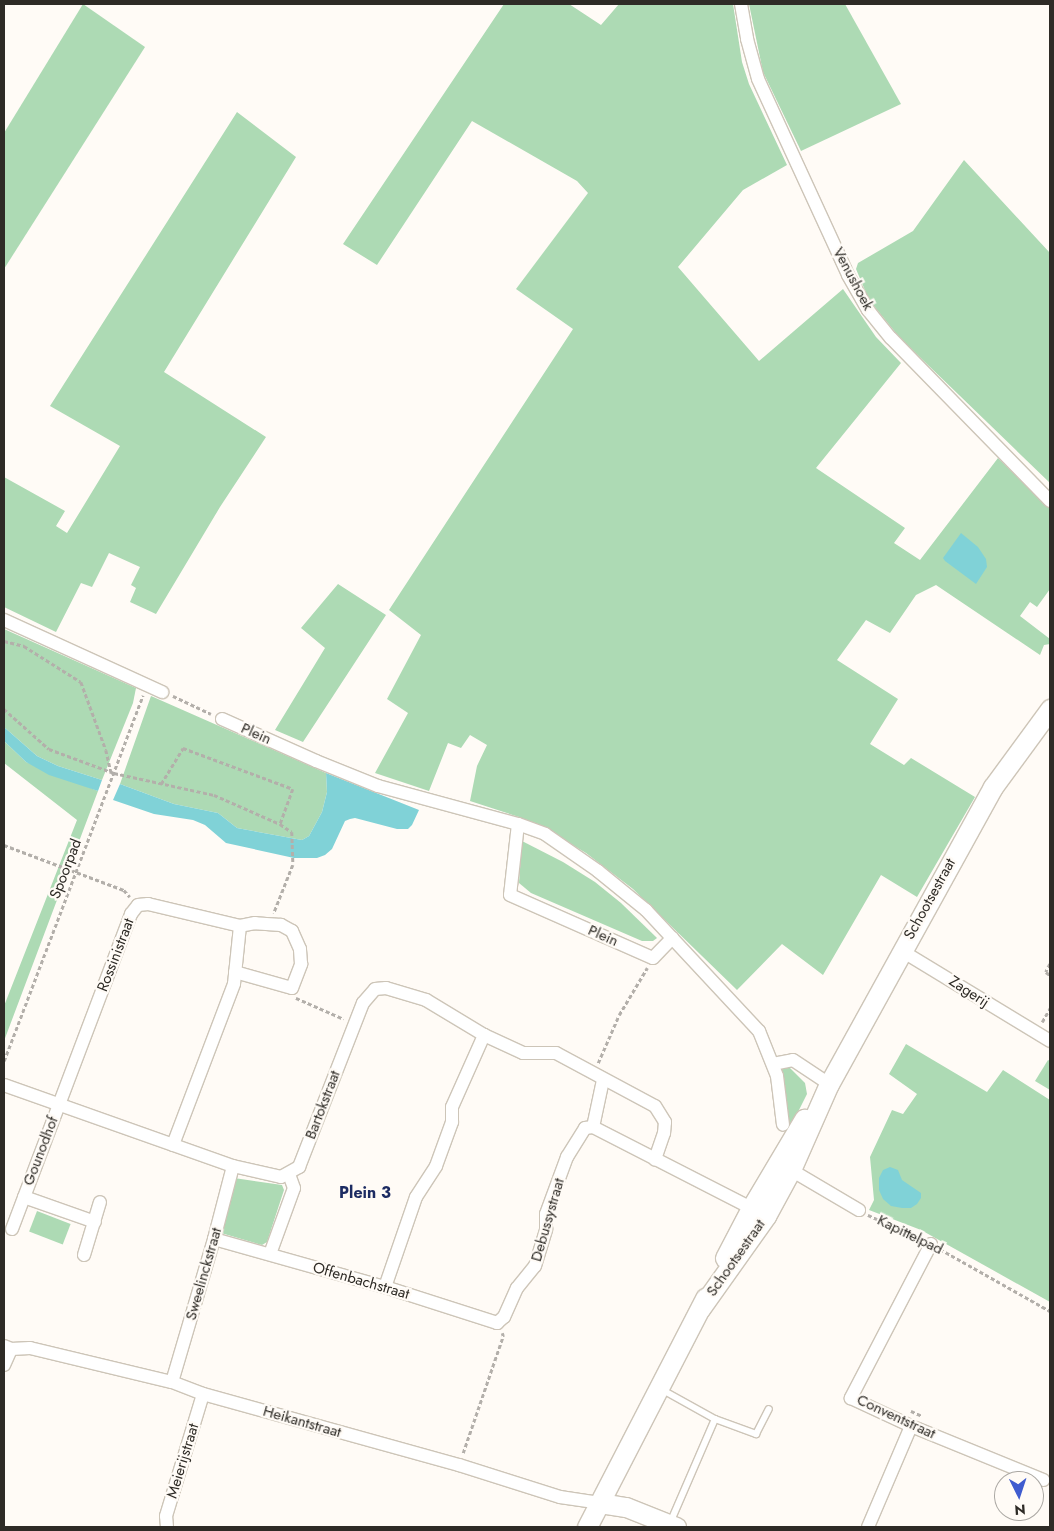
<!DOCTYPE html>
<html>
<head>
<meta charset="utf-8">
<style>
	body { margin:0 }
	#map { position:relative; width:1054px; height:1531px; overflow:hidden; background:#fffbf6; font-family:Jost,sans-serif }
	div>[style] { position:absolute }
	.green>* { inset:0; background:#addab4; transform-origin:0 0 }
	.water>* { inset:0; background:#80d2d7 }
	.path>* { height:2.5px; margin-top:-1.25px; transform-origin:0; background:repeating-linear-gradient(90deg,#b3afaa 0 4px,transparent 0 6.5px) }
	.roads { filter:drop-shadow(1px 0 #cdc5b8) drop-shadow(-1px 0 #cdc5b8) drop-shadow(0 1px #cdc5b8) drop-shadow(0 -1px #cdc5b8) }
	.lane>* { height:6px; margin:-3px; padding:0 3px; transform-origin:3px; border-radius:3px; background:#fff }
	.street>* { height:12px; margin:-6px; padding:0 6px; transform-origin:6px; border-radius:6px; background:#fff }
	.secondary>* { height:19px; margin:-9.5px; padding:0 9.5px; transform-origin:9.5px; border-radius:9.5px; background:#fff }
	span { translate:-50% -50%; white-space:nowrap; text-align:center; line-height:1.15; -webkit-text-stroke:4.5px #fffbf6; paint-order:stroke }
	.street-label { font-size:15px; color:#2e2b26 }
	.neighbourhood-label { font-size:16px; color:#1c2b62; font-weight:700 }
	.frame { position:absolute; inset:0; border:5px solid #2e2b26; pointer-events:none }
	.north { position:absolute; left:994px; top:1471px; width:50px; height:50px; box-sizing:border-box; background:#fffbf6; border:1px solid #aba8a3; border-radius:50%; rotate:176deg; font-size:14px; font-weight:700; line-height:20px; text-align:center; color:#2e2b26 }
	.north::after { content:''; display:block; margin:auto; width:18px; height:22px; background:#3f5ccf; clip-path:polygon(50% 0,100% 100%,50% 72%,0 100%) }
</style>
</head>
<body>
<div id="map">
	<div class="green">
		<div style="clip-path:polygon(83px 4px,145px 47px,4px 269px,4px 133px)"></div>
		<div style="clip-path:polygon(504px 4px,569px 4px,601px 25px,619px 4px,733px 4px,742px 62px,749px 84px,787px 165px,743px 190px,678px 267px,759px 361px,843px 289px,876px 337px,901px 363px,816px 468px,905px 528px,894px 543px,920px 560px,998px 458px,1050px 509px,1050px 589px,1037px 607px,1030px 602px,1020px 616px,1050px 639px,1050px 644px,1044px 645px,1040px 655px,936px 585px,916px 595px,890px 633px,866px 620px,837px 660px,898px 699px,870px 744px,904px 765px,911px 758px,975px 797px,917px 897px,881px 875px,823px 975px,782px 944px,737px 990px,633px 889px,586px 853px,551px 832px,519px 817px,470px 801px,477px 766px,487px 745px,470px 735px,461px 748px,448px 743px,429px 791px,375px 773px,408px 713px,387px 699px,421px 635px,389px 610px,573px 329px,516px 289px,588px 193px,577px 181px,472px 121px,377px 265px,343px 244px)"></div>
		<div style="clip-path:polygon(749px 4px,845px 4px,901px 104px,801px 151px,763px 72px)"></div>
		<div style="clip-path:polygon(237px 112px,296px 157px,164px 372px,266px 437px,220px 507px,156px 614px,130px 602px,136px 588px,131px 585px,140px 567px,109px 553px,92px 587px,81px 583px,56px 632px,4px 607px,4px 477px,65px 511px,56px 526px,67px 533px,120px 446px,50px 406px)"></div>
		<div style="clip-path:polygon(964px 160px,1050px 253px,1050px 483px,900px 338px,869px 300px,856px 269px,858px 263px,913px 231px)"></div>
		<div style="clip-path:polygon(338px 584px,386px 615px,303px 742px,275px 730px,325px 648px,301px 628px)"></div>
		<div style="clip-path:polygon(4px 629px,136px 688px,133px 703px,102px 780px,58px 766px,37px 756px,4px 727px)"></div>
		<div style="clip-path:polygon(151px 696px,326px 773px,327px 792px,322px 812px,309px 836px,302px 840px,237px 828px,218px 813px,174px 804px,120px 784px)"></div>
		<div style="clip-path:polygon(4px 741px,26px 762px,98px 791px,4px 1041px,4px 1006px,77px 820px,4px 763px)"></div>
		<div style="clip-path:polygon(522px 841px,563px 862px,595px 882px,621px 903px,657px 938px,653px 941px,642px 941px,531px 893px,519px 883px)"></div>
		<div style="clip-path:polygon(906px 1044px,987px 1092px,1003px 1070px,1050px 1100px,1050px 1302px,921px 1230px,869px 1210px,874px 1200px,870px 1157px,892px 1110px,903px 1114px,917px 1094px,889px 1074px)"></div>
		<div style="clip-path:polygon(1048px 1060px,1050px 1061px,1050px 1090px,1035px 1081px)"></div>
		<div style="clip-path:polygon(784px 1062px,805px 1083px,807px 1094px,788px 1132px,780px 1068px)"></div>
		<div style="clip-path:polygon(234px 1178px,282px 1185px,284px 1190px,267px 1242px,262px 1245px,221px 1233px)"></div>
		<div style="left:37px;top:1211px;width:36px;height:22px;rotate:21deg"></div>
	</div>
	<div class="water">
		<div style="clip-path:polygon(961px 533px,978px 547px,986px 559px,987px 567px,976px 584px,945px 561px,943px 558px)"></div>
		<div style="clip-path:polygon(4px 727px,37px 756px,58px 766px,102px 780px,98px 791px,49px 775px,26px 762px,4px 741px)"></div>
		<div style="clip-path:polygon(326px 773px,419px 810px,412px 825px,408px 829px,397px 829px,355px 818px,350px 819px,345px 821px,332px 849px,325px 855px,317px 858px,294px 858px,226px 843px,205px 825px,193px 820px,154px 814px,113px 800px,120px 784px,174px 804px,218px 813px,237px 828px,302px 840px,309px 836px,322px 812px,327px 792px)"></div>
		<div style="clip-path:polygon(890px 1167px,898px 1170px,902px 1180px,921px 1193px,921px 1198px,917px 1204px,911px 1208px,902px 1208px,891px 1206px,883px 1199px,879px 1190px,879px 1178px,883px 1170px)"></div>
	</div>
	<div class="path">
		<div style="left:4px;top:641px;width:21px;rotate:14deg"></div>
		<div style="left:24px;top:646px;width:67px;rotate:32.3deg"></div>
		<div style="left:81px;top:682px;width:72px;rotate:69.8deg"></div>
		<div style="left:106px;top:750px;width:23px;rotate:77deg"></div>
		<div style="left:173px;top:696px;width:42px;rotate:25.3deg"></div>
		<div style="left:4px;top:709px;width:60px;rotate:41.6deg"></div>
		<div style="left:49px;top:749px;width:69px;rotate:20.3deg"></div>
		<div style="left:114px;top:773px;width:102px;rotate:12.4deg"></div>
		<div style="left:214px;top:795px;width:72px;rotate:23.7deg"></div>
		<div style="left:280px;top:824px;width:14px;rotate:34deg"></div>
		<div style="left:292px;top:832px;width:33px;rotate:88deg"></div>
		<div style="left:293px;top:865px;width:52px;rotate:111.6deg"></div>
		<div style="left:161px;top:784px;width:42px;rotate:-58.6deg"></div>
		<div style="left:183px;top:748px;width:117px;rotate:20.4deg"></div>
		<div style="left:293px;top:789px;width:37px;rotate:110deg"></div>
		<div style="left:4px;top:845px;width:128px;rotate:20.6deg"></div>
		<div style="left:124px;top:890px;width:9px;rotate:49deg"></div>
		<div style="left:1050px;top:964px;width:9px;rotate:117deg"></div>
		<div style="left:1046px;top:972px;width:5px;rotate:37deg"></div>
		<div style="left:296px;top:998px;width:52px;rotate:23.6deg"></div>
		<div style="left:1042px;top:1022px;width:16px;rotate:-60deg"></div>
		<div style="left:4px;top:1061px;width:391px;rotate:-69.2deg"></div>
		<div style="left:598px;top:1063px;width:52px;rotate:-66.4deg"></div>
		<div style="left:619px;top:1015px;width:55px;rotate:-59.2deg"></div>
		<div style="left:868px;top:1215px;width:57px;rotate:24.8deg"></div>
		<div style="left:940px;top:1249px;width:126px;rotate:29.4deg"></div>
		<div style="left:911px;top:1411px;width:12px;rotate:24deg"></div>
		<div style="left:463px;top:1453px;width:124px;rotate:-71.1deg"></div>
		<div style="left:503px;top:1336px;width:3px;rotate:-108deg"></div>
	</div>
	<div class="roads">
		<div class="lane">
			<div style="left:659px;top:1388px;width:64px;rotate:29deg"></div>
			<div style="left:715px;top:1419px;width:113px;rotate:113.4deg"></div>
			<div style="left:715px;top:1419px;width:44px;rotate:20.1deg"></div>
			<div style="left:756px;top:1434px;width:28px;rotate:-63deg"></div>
		</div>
		<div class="street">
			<div style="left:741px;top:4px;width:36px;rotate:80deg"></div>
			<div style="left:747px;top:39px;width:41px;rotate:74.6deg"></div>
			<div style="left:758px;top:79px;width:216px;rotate:65.3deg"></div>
			<div style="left:848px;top:275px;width:40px;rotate:60.3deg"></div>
			<div style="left:868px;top:310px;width:36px;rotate:51deg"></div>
			<div style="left:891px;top:338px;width:228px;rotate:45.7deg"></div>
			<div style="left:4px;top:620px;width:174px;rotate:24.5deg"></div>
			<div style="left:222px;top:719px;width:103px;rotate:24.1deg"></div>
			<div style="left:316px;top:761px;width:67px;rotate:22deg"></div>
			<div style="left:378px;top:786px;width:145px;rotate:15.2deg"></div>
			<div style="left:518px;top:824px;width:29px;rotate:20deg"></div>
			<div style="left:545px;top:834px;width:65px;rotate:34.9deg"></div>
			<div style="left:598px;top:871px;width:62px;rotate:39.1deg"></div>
			<div style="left:646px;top:910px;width:166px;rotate:47deg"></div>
			<div style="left:759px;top:1031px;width:48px;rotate:68.2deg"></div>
			<div style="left:777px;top:1076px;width:49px;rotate:83deg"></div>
			<div style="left:518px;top:824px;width:71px;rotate:96.4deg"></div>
			<div style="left:510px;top:895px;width:156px;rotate:23.8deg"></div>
			<div style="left:653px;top:958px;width:28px;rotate:-46deg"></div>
			<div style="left:902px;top:951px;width:173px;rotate:31.3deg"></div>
			<div style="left:235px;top:972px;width:59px;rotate:15.7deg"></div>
			<div style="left:292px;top:988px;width:26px;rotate:-69deg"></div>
			<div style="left:301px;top:964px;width:15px;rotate:-94deg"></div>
			<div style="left:300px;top:949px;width:20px;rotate:-114deg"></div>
			<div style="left:292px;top:931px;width:13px;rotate:-151deg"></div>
			<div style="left:281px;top:925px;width:26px;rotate:-176deg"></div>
			<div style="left:255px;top:923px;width:15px;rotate:169deg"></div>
			<div style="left:773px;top:1064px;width:20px;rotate:-11deg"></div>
			<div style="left:793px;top:1060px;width:43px;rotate:33.7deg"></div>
			<div style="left:603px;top:1080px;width:48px;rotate:102deg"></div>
			<div style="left:593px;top:1127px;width:184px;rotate:27.1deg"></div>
			<div style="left:4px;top:1085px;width:243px;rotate:19.5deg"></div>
			<div style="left:233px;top:1166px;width:49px;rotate:12.9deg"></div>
			<div style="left:281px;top:1177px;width:21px;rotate:-29deg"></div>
			<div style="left:299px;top:1167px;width:176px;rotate:-68.7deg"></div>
			<div style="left:363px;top:1003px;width:18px;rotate:-49deg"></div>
			<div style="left:375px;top:989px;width:11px;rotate:-5deg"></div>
			<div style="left:386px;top:988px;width:42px;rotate:16.7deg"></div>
			<div style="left:426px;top:1000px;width:68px;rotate:31.1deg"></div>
			<div style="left:484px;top:1035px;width:43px;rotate:24.8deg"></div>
			<div style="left:523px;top:1053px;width:33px"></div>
			<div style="left:556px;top:1053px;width:112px;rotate:28.2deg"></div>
			<div style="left:655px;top:1106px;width:19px;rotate:58deg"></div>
			<div style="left:665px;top:1122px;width:11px;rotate:95deg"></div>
			<div style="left:664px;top:1133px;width:28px;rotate:109deg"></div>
			<div style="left:790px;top:1164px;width:6px;rotate:81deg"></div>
			<div style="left:791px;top:1170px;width:79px;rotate:30.5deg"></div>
			<div style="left:24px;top:1197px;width:75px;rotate:19.4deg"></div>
			<div style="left:12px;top:1229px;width:337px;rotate:-69.3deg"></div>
			<div style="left:131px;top:914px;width:11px;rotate:-52deg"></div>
			<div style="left:138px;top:905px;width:10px;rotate:-6deg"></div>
			<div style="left:148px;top:904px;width:95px;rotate:13.4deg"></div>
			<div style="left:240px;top:926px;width:58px;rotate:95.9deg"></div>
			<div style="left:234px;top:984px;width:172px;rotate:110.8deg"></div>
			<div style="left:214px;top:1239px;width:178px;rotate:15.7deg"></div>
			<div style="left:385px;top:1287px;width:118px;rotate:17.8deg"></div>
			<div style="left:497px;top:1323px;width:9px;rotate:-41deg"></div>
			<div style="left:504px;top:1317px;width:32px;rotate:-66deg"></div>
			<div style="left:517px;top:1288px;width:28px;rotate:-51deg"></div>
			<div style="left:535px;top:1266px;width:39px;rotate:-73deg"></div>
			<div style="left:546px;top:1229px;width:15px;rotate:-90deg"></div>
			<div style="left:546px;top:1214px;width:61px;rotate:-69.8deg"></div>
			<div style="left:567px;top:1157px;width:34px;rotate:-58deg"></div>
			<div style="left:585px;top:1128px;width:8px;rotate:-7deg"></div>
			<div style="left:931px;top:1244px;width:174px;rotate:117.5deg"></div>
			<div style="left:851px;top:1398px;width:66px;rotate:25deg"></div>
			<div style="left:911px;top:1426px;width:143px;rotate:22.2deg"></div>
			<div style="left:270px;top:1254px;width:70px;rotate:-70deg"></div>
			<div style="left:294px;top:1188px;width:15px;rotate:-110deg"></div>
			<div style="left:84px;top:1255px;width:55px;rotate:-73.2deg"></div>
			<div style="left:385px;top:1287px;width:95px;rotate:-71deg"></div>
			<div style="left:416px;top:1197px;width:37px;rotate:-57deg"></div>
			<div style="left:436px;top:1166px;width:47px;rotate:-70deg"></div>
			<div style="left:452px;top:1122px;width:15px;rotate:-90deg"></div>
			<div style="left:452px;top:1107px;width:79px;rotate:-66deg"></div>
			<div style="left:4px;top:1346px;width:8px;rotate:23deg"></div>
			<div style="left:11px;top:1349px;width:19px;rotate:-3deg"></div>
			<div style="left:30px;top:1348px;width:146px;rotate:13.5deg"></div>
			<div style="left:172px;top:1382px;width:33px;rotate:21deg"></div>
			<div style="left:203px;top:1394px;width:266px;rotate:15.5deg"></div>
			<div style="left:459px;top:1465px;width:106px;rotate:17.6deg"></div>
			<div style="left:560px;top:1497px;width:40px;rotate:8.5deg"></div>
			<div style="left:4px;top:1365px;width:17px;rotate:-66deg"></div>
			<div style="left:172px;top:1382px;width:149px;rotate:-73.6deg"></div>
			<div style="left:214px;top:1239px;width:75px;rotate:-75.4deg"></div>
			<div style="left:167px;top:1527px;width:11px;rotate:-95deg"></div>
			<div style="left:166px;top:1516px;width:127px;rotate:-73.1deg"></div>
			<div style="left:868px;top:1527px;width:110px;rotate:-66.9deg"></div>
		</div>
		<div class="secondary">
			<div style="left:725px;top:1258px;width:56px;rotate:-62.5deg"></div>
			<div style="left:751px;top:1208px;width:104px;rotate:-59.2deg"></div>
			<div style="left:700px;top:1309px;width:114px;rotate:-54.6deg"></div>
			<div style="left:766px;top:1216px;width:52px;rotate:-61.5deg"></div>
			<div style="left:791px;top:1170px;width:94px;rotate:-66.2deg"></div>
			<div style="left:829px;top:1084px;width:339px;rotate:-61.1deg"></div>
			<div style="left:993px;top:787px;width:97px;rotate:-53.8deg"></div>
			<div style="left:600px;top:1503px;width:26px;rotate:9deg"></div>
			<div style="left:626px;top:1507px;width:54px;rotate:21.8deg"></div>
			<div style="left:587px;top:1527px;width:258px;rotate:-62.7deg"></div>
		</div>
	</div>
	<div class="street-label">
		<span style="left:853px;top:279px;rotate:62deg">Venushoek</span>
		<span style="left:256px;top:734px;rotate:24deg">Plein</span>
		<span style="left:66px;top:869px;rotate:-69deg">Spoorpad</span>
		<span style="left:930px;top:899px;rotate:-61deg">Schootsestraat</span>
		<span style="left:603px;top:936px;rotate:24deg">Plein</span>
		<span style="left:116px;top:955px;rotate:-69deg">Rossinistraat</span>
		<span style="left:969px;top:992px;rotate:33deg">Zagerij</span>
		<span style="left:323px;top:1105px;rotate:-69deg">Bartokstraat</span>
		<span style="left:41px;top:1151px;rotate:-69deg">Gounodhof</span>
		<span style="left:548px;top:1220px;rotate:-74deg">Debussystraat</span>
		<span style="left:910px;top:1235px;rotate:26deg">Kapittelpad</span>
		<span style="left:736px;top:1258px;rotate:-55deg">Schootsestraat</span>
		<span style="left:204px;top:1274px;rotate:-74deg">Sweelinckstraat</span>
		<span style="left:361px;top:1281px;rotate:16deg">Offenbachstraat</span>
		<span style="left:896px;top:1417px;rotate:25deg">Conventstraat</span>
		<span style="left:302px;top:1422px;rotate:16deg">Heikantstraat</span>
		<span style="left:183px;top:1461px;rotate:-73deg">Meierijstraat</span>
	</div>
	<div class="neighbourhood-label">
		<span style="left:365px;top:1193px">Plein 3</span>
	</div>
	<div class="frame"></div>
	<div class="north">N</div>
</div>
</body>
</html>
